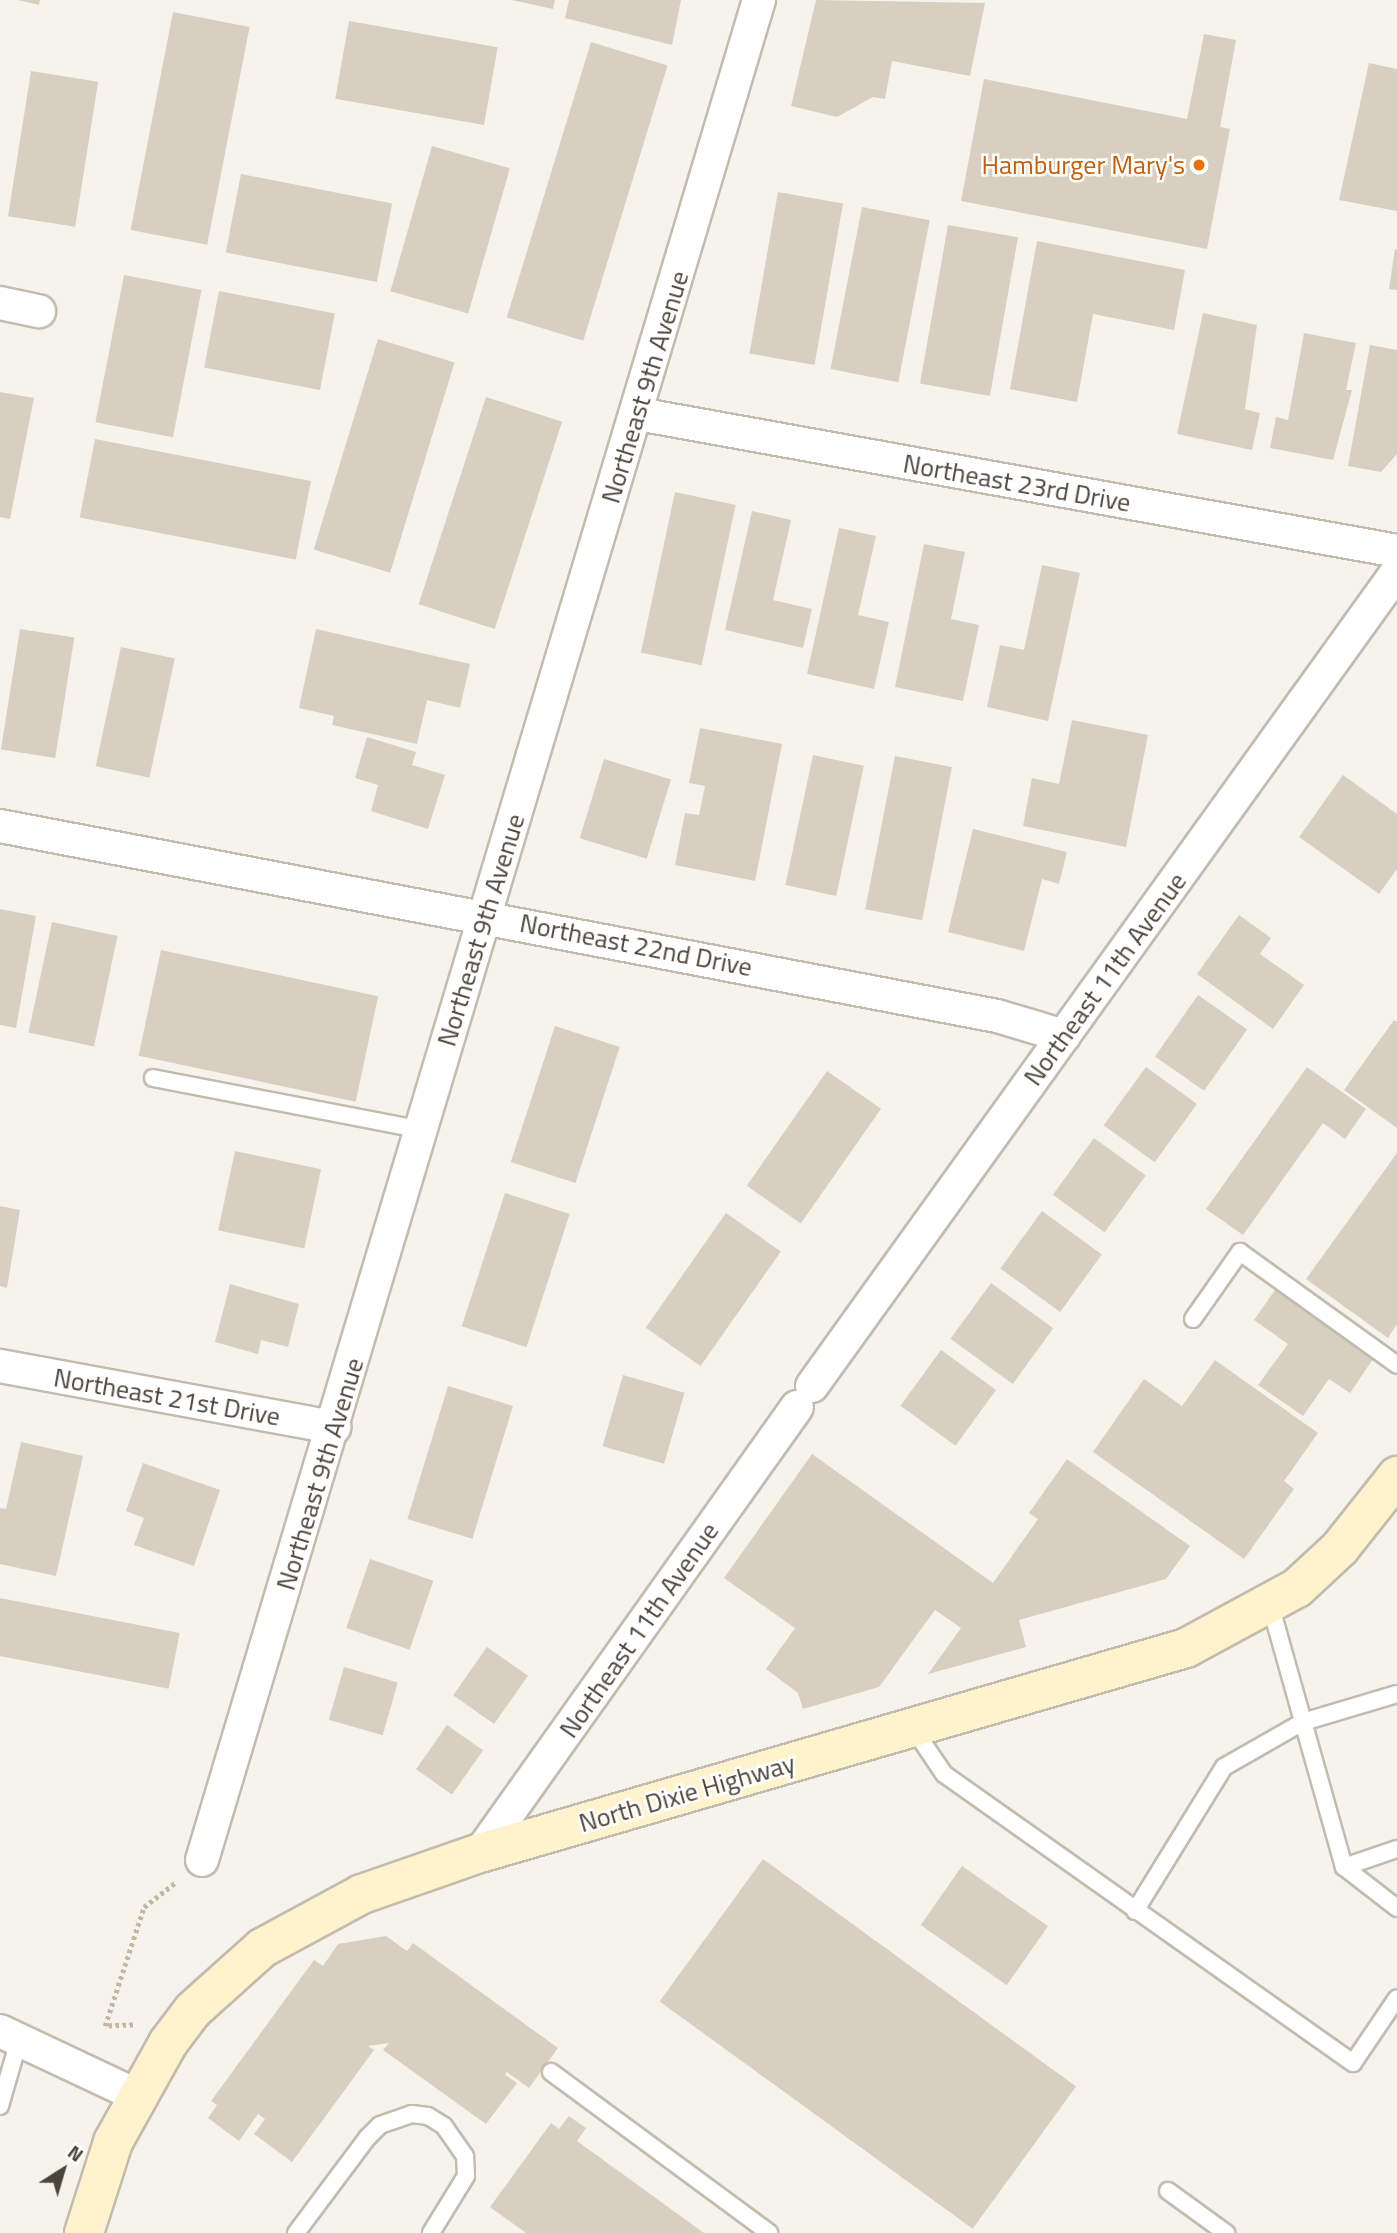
<!DOCTYPE html>
<html>
<head>
<meta charset="utf-8">
<style>
	body { margin:0 }
	#map { position:relative; width:1397px; height:2233px; overflow:hidden; background:#f6f3ec; font-family:"Titillium Web",sans-serif }
	div>[style] { position:absolute }
	.building>* { inset:0; background:#d8cfc1; transform-origin:0 0 }
	.path>* { height:4.5px; margin-top:-2.25px; transform-origin:0; background:repeating-linear-gradient(90deg,#c4b79f 0 3.5px,transparent 0 7px) }
	.roads { filter:drop-shadow(2px 0 #c2bbae) drop-shadow(-2px 0 #c2bbae) drop-shadow(0 2px #c2bbae) drop-shadow(0 -2px #c2bbae) }
	.lane>* { height:16px; margin:-8px; padding:0 8px; transform-origin:8px; border-radius:8px; background:#fff }
	.street>* { height:32px; margin:-16px; padding:0 16px; transform-origin:16px; border-radius:16px; background:#fff }
	.secondary>* { height:38px; margin:-19px; padding:0 19px; transform-origin:19px; border-radius:19px; background:#fff3cd }
	.dots>* { width:19px; height:19px; translate:-50% -50%; box-sizing:border-box; border:4px solid #fff; border-radius:50% }
	span { translate:-50% -50%; white-space:nowrap; text-align:center; line-height:1.15; -webkit-text-stroke:5px #fff; paint-order:stroke }
	.food-label { font-size:26px; color:#c56008 }
	.right { translate:-100% -50%; text-align:right }
	.street-label { font-size:26px; color:#4b4439 }
	.north { position:absolute; left:28px; top:2135px; width:70px; height:70px; -webkit-text-stroke:5px #fff; paint-order:stroke; rotate:37deg; font-size:19px; font-weight:700; line-height:28px; text-align:center; color:#4b4439 }
	.north::after { content:''; display:block; margin:auto; width:24px; height:32px; background:#4b4439; clip-path:polygon(50% 0,100% 100%,50% 72%,0 100%) }
</style>
</head>
<body>
<div id="map">
	<div class="building">
		<div style="clip-path:polygon(18px 0,40px 0,39px 5px)"></div>
		<div style="clip-path:polygon(512px 0,555px 0,553px 9px)"></div>
		<div style="clip-path:polygon(569px 0,681px 0,672px 45px,565px 18px)"></div>
		<div style="clip-path:polygon(816px 0,985px 3px,970px 76px,892px 61px,885px 99px,873px 97px,837px 117px,791px 106px)"></div>
		<div style="left:173px;top:12px;width:78px;height:222px;rotate:11deg"></div>
		<div style="left:349px;top:21px;width:151px;height:79px;rotate:10deg"></div>
		<div style="clip-path:polygon(1204px 34px,1236px 40px,1220px 127px,1230px 129px,1207px 249px,961px 201px,984px 79px,1187px 119px)"></div>
		<div style="left:591px;top:42px;width:80px;height:288px;rotate:17deg"></div>
		<div style="clip-path:polygon(1369px 63px,1397px 69px,1397px 211px,1339px 200px)"></div>
		<div style="left:31px;top:71px;width:68px;height:147px;rotate:9deg"></div>
		<div style="left:432px;top:146px;width:81px;height:151px;rotate:16deg"></div>
		<div style="left:241px;top:174px;width:154px;height:80px;rotate:11deg"></div>
		<div style="left:778px;top:192px;width:66px;height:164px;rotate:10deg"></div>
		<div style="left:862px;top:207px;width:69px;height:165px;rotate:11deg"></div>
		<div style="left:948px;top:225px;width:71px;height:161px;rotate:10deg"></div>
		<div style="clip-path:polygon(1037px 241px,1185px 270px,1174px 330px,1093px 314px,1077px 402px,1010px 389px)"></div>
		<div style="clip-path:polygon(1395px 249px,1397px 250px,1397px 290px,1389px 289px)"></div>
		<div style="left:124px;top:275px;width:79px;height:150px;rotate:11deg"></div>
		<div style="left:219px;top:291px;width:118px;height:78px;rotate:11deg"></div>
		<div style="clip-path:polygon(1203px 313px,1257px 325px,1245px 409px,1260px 413px,1252px 450px,1177px 434px)"></div>
		<div style="clip-path:polygon(1304px 333px,1356px 343px,1346px 390px,1352px 390px,1333px 460px,1270px 448px,1276px 417px,1288px 420px)"></div>
		<div style="left:378px;top:339px;width:80px;height:220px;rotate:17deg"></div>
		<div style="clip-path:polygon(1370px 345px,1397px 350px,1397px 454px,1381px 472px,1348px 466px)"></div>
		<div style="clip-path:polygon(0 392px,34px 398px,10px 519px,0 517px)"></div>
		<div style="left:486px;top:397px;width:80px;height:218px;rotate:18deg"></div>
		<div style="left:95px;top:439px;width:220px;height:80px;rotate:11deg"></div>
		<div style="left:675px;top:492px;width:62px;height:164px;rotate:12deg"></div>
		<div style="clip-path:polygon(752px 511px,791px 520px,773px 600px,812px 609px,803px 648px,725px 630px)"></div>
		<div style="clip-path:polygon(839px 528px,876px 536px,858px 615px,889px 622px,874px 689px,807px 674px)"></div>
		<div style="clip-path:polygon(924px 544px,965px 552px,951px 619px,979px 625px,963px 701px,895px 687px)"></div>
		<div style="clip-path:polygon(1042px 565px,1080px 573px,1048px 721px,987px 707px,1000px 645px,1024px 650px)"></div>
		<div style="left:20px;top:629px;width:55px;height:122px;rotate:9deg"></div>
		<div style="clip-path:polygon(316px 629px,470px 664px,460px 708px,427px 700px,417px 744px,332px 725px,334px 716px,299px 708px)"></div>
		<div style="left:121px;top:647px;width:55px;height:122px;rotate:12deg"></div>
		<div style="clip-path:polygon(1072px 720px,1148px 735px,1126px 847px,1023px 826px,1032px 778px,1059px 784px)"></div>
		<div style="clip-path:polygon(700px 728px,782px 744px,755px 881px,675px 865px,685px 813px,699px 815px,705px 786px,689px 783px)"></div>
		<div style="clip-path:polygon(367px 737px,416px 752px,412px 765px,445px 775px,428px 829px,371px 811px,378px 785px,355px 778px)"></div>
		<div style="left:813px;top:755px;width:52px;height:133px;rotate:12deg"></div>
		<div style="left:895px;top:756px;width:58px;height:156px;rotate:11deg"></div>
		<div style="left:604px;top:759px;width:70px;height:83px;rotate:17deg"></div>
		<div style="clip-path:polygon(1343px 775px,1397px 814px,1397px 869px,1379px 894px,1299px 837px)"></div>
		<div style="clip-path:polygon(973px 829px,1067px 852px,1059px 884px,1042px 879px,1024px 951px,948px 932px)"></div>
		<div style="clip-path:polygon(0 909px,36px 916px,16px 1028px,0 1025px)"></div>
		<div style="clip-path:polygon(1239px 915px,1271px 938px,1260px 954px,1304px 985px,1273px 1029px,1197px 974px)"></div>
		<div style="left:52px;top:922px;width:67px;height:113px;rotate:12deg"></div>
		<div style="left:161px;top:950px;width:222px;height:108px;rotate:12deg"></div>
		<div style="left:1198px;top:995px;width:60px;height:75px;rotate:35deg"></div>
		<div style="clip-path:polygon(1394px 1020px,1397px 1022px,1397px 1128px,1344px 1090px)"></div>
		<div style="left:555px;top:1026px;width:68px;height:143px;rotate:18deg"></div>
		<div style="left:1146px;top:1067px;width:63px;height:72px;rotate:36deg"></div>
		<div style="clip-path:polygon(1307px 1067px,1366px 1109px,1345px 1139px,1323px 1123px,1243px 1235px,1206px 1209px)"></div>
		<div style="left:827px;top:1071px;width:66px;height:140px;rotate:35deg"></div>
		<div style="left:1094px;top:1138px;width:64px;height:70px;rotate:36deg"></div>
		<div style="left:235px;top:1151px;width:88px;height:81px;rotate:12deg"></div>
		<div style="clip-path:polygon(1397px 1153px,1397px 1324px,1388px 1338px,1306px 1279px)"></div>
		<div style="left:505px;top:1193px;width:68px;height:140px;rotate:18deg"></div>
		<div style="clip-path:polygon(0 1206px,20px 1210px,7px 1288px,0 1286px)"></div>
		<div style="left:1042px;top:1211px;width:74px;height:71px;rotate:36deg"></div>
		<div style="left:726px;top:1213px;width:67px;height:140px;rotate:35deg"></div>
		<div style="left:991px;top:1283px;width:77px;height:69px;rotate:36deg"></div>
		<div style="clip-path:polygon(230px 1284px,299px 1304px,288px 1347px,261px 1340px,258px 1354px,215px 1342px)"></div>
		<div style="clip-path:polygon(1275px 1290px,1373px 1359px,1350px 1393px,1329px 1379px,1303px 1416px,1258px 1385px,1288px 1344px,1254px 1320px)"></div>
		<div style="left:941px;top:1350px;width:68px;height:69px;rotate:36deg"></div>
		<div style="clip-path:polygon(1215px 1360px,1318px 1433px,1284px 1481px,1294px 1489px,1244px 1559px,1093px 1452px,1144px 1379px,1182px 1406px)"></div>
		<div style="left:623px;top:1375px;width:64px;height:74px;rotate:16deg"></div>
		<div style="left:448px;top:1386px;width:68px;height:139px;rotate:17deg"></div>
		<div style="clip-path:polygon(21px 1442px,83px 1456px,56px 1576px,0 1564px,0 1508px,6px 1509px)"></div>
		<div style="clip-path:polygon(812px 1454px,993px 1583px,1038px 1519px,1029px 1513px,1067px 1459px,1190px 1546px,1166px 1579px,1019px 1620px,1026px 1647px,928px 1674px,961px 1628px,935px 1610px,879px 1687px,803px 1709px,798px 1693px,766px 1669px,795px 1628px,724px 1578px)"></div>
		<div style="clip-path:polygon(143px 1463px,220px 1490px,194px 1566px,134px 1545px,144px 1518px,126px 1511px)"></div>
		<div style="left:370px;top:1559px;width:67px;height:73px;rotate:19deg"></div>
		<div style="left:0;top:1598px;width:183px;height:57px;rotate:11deg"></div>
		<div style="left:487px;top:1647px;width:50px;height:59px;rotate:35deg"></div>
		<div style="left:344px;top:1667px;width:56px;height:55px;rotate:16deg"></div>
		<div style="left:447px;top:1725px;width:44px;height:54px;rotate:35deg"></div>
		<div style="left:763px;top:1859px;width:387px;height:176px;rotate:36deg"></div>
		<div style="left:962px;top:1866px;width:105px;height:72px;rotate:35deg"></div>
		<div style="clip-path:polygon(386px 1936px,407px 1951px,413px 1943px,558px 2048px,529px 2088px,507px 2072px,505px 2075px,517px 2083px,486px 2124px,383px 2050px,389px 2043px,368px 2046px,374px 2050px,292px 2162px,254px 2134px,265px 2119px,258px 2114px,239px 2141px,208px 2118px,217px 2105px,211px 2101px,314px 1960px,323px 1966px,338px 1944px)"></div>
		<div style="clip-path:polygon(569px 2116px,586px 2128px,577px 2141px,704px 2233px,526px 2233px,490px 2207px,551px 2123px,559px 2129px)"></div>
	</div>
	<div class="path">
		<div style="left:133px;top:2025px;width:28px;rotate:178deg"></div>
		<div style="left:105px;top:2026px;width:125px;rotate:-71.9deg"></div>
		<div style="left:144px;top:1907px;width:41px;rotate:-38deg"></div>
	</div>
	<div class="roads">
		<div class="lane">
			<div style="left:153px;top:1078px;width:274px;rotate:10.9deg"></div>
			<div style="left:1193px;top:1319px;width:82px;rotate:-55deg"></div>
			<div style="left:1240px;top:1252px;width:193px;rotate:35.7deg"></div>
			<div style="left:1270px;top:1604px;width:273px;rotate:74.3deg"></div>
			<div style="left:1344px;top:1867px;width:56px;rotate:-18.8deg"></div>
			<div style="left:913px;top:1728px;width:55px;rotate:56deg"></div>
			<div style="left:944px;top:1774px;width:501px;rotate:35.25deg"></div>
			<div style="left:1353px;top:2063px;width:78px;rotate:-55.9deg"></div>
			<div style="left:1344px;top:1867px;width:67px;rotate:37.7deg"></div>
			<div style="left:1135px;top:1911px;width:169px;rotate:-58.3deg"></div>
			<div style="left:1224px;top:1767px;width:91px;rotate:-29.7deg"></div>
			<div style="left:1303px;top:1722px;width:98px;rotate:-16.6deg"></div>
			<div style="left:551px;top:2072px;width:271px;rotate:36.4deg"></div>
			<div style="left:0;top:2106px;width:69px;rotate:-73.9deg"></div>
			<div style="left:1168px;top:2191px;width:72px;rotate:35.9deg"></div>
			<div style="left:296px;top:2233px;width:119px;rotate:-53.2deg"></div>
			<div style="left:367px;top:2138px;width:18px;rotate:-45deg"></div>
			<div style="left:380px;top:2125px;width:34px;rotate:-19deg"></div>
			<div style="left:412px;top:2114px;width:16px;rotate:7deg"></div>
			<div style="left:428px;top:2116px;width:19px;rotate:32deg"></div>
			<div style="left:444px;top:2126px;width:37px;rotate:55deg"></div>
			<div style="left:465px;top:2156px;width:20px;rotate:87deg"></div>
			<div style="left:466px;top:2176px;width:67px;rotate:121.6deg"></div>
		</div>
		<div class="street">
			<div style="left:0;top:303px;width:40px;rotate:12deg"></div>
			<div style="left:638px;top:414px;width:771px;rotate:10.23deg"></div>
			<div style="left:0;top:826px;width:1015px;rotate:10.79deg"></div>
			<div style="left:997px;top:1016px;width:70px;rotate:16.6deg"></div>
			<div style="left:0;top:1366px;width:340px;rotate:10.4deg"></div>
			<div style="left:812px;top:1386px;width:1002px;rotate:-54.3deg"></div>
			<div style="left:480px;top:1853px;width:547px;rotate:-54.6deg"></div>
			<div style="left:202px;top:1860px;width:1942px;rotate:-73.33deg"></div>
			<div style="left:0;top:2031px;width:150px;rotate:25.2deg"></div>
		</div>
		<div class="secondary">
			<div style="left:84px;top:2233px;width:96px;rotate:-72.3deg"></div>
			<div style="left:113px;top:2142px;width:113px;rotate:-60.9deg"></div>
			<div style="left:168px;top:2043px;width:41px;rotate:-52.9deg"></div>
			<div style="left:193px;top:2010px;width:93px;rotate:-41.9deg"></div>
			<div style="left:262px;top:1948px;width:114px;rotate:-28.4deg"></div>
			<div style="left:362px;top:1894px;width:125px;rotate:-19.2deg"></div>
			<div style="left:480px;top:1853px;width:735px;rotate:-16.19deg"></div>
			<div style="left:1186px;top:1648px;width:126px;rotate:-28.4deg"></div>
			<div style="left:1297px;top:1588px;width:59px;rotate:-42.9deg"></div>
			<div style="left:1340px;top:1548px;width:92px;rotate:-51.6deg"></div>
		</div>
	</div>
	<div class="dots">
		<div style="left:1199px;top:165px;background:#e8710a"></div>
	</div>
	<div class="food-label">
		<span class="right" style="left:1185px;top:165px">Hamburger Mary's</span>
	</div>
	<div class="street-label">
		<span style="left:645px;top:387px;rotate:-73deg">Northeast 9th Avenue</span>
		<span style="left:1017px;top:483px;rotate:10deg">Northeast 23rd Drive</span>
		<span style="left:481px;top:930px;rotate:-73deg">Northeast 9th Avenue</span>
		<span style="left:636px;top:945px;rotate:11deg">Northeast 22nd Drive</span>
		<span style="left:1105px;top:979px;rotate:-54deg">Northeast 11th Avenue</span>
		<span style="left:167px;top:1397px;rotate:10deg">Northeast 21st Drive</span>
		<span style="left:320px;top:1474px;rotate:-73deg">Northeast 9th Avenue</span>
		<span style="left:639px;top:1630px;rotate:-55deg">Northeast 11th Avenue</span>
		<span style="left:687px;top:1793px;rotate:-16deg">North Dixie Highway</span>
	</div>
	<div class="north">N</div>
</div>
</body>
</html>
